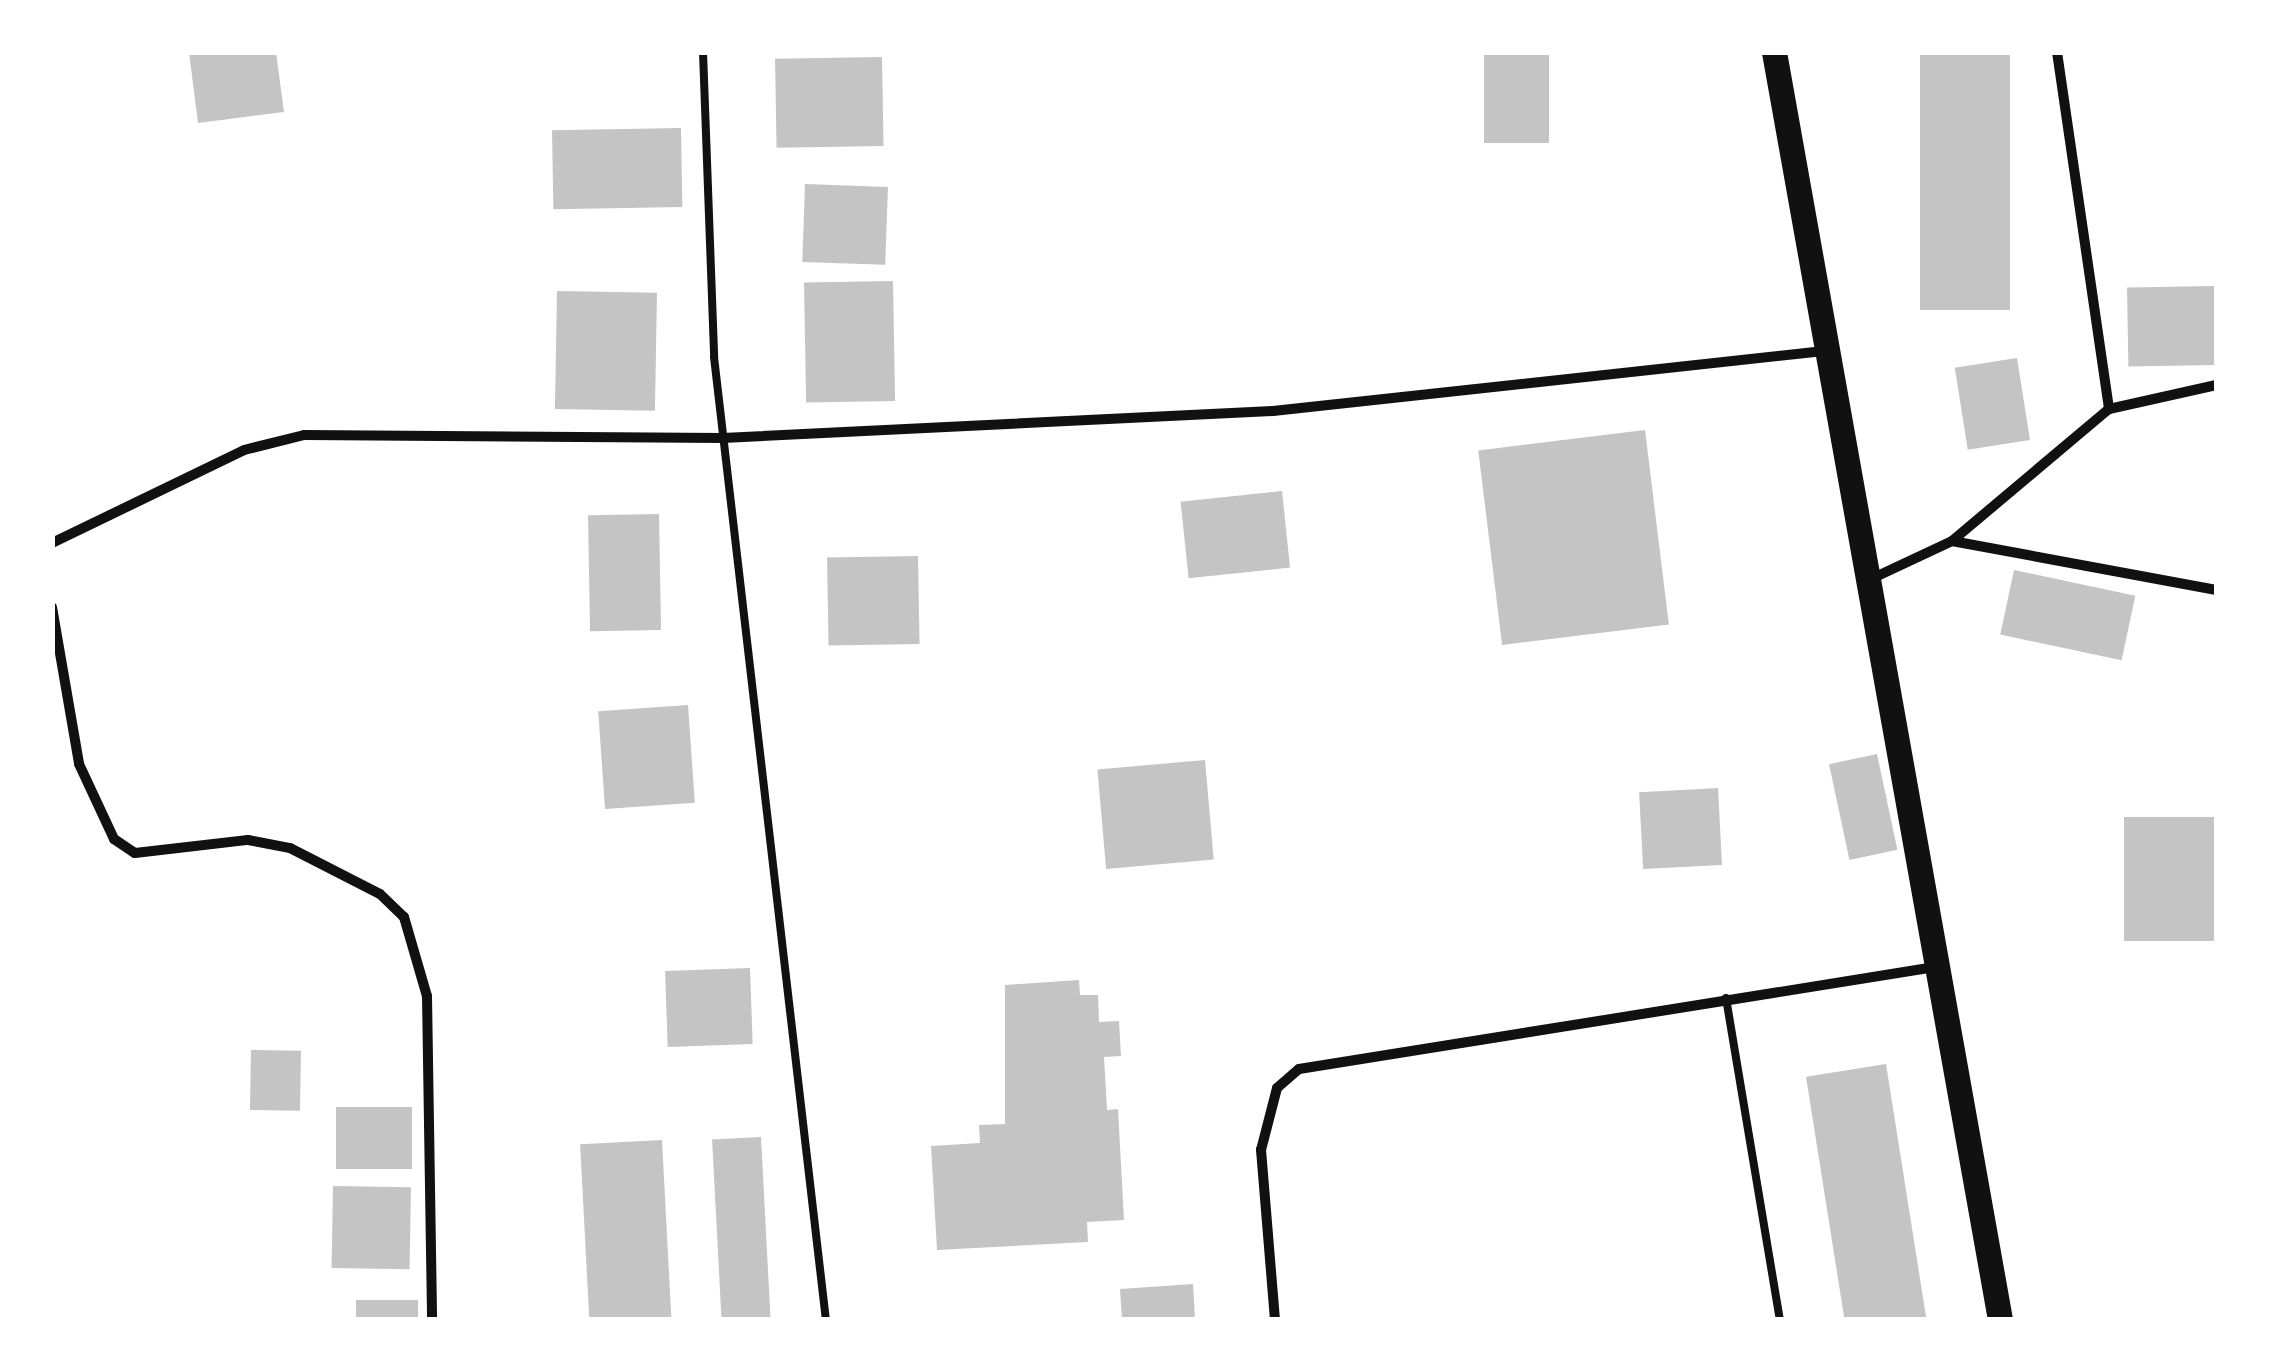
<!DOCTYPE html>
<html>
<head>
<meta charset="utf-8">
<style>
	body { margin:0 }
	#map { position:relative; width:2269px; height:1372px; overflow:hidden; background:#fff; font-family:"Noto Sans",sans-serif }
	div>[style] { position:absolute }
	.building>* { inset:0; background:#c4c4c4; transform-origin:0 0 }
	.service>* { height:8px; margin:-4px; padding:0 4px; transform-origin:4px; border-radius:4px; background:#111 }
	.minor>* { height:10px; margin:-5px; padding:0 5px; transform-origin:5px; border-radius:5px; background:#111 }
	.primary>* { height:25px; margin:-12.5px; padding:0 12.5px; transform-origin:12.5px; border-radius:12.5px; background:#111 }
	span { translate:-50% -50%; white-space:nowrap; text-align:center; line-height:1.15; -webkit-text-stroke:8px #fff; paint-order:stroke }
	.frame { position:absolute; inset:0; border:55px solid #fff; pointer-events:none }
</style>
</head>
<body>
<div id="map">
	<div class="building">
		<div style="clip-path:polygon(189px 52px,276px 52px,284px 112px,198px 123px)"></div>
		<div style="left:1484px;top:52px;width:65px;height:91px"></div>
		<div style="left:1920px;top:52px;width:90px;height:258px"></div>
		<div style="left:882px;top:57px;width:89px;height:107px;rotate:89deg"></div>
		<div style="left:681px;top:128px;width:79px;height:129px;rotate:89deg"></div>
		<div style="left:805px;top:184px;width:83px;height:78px;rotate:2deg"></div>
		<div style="left:893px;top:281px;width:120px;height:89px;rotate:89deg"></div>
		<div style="left:2214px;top:286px;width:79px;height:87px;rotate:89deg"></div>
		<div style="left:557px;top:291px;width:100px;height:118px;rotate:1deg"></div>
		<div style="left:2017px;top:358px;width:83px;height:63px;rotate:81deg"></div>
		<div style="left:1645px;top:430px;width:196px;height:168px;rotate:83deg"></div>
		<div style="left:1282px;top:491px;width:77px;height:102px;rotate:84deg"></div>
		<div style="left:659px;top:514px;width:116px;height:71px;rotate:89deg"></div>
		<div style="left:918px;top:556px;width:88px;height:91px;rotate:89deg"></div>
		<div style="left:2014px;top:570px;width:124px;height:66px;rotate:12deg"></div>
		<div style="left:688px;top:705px;width:98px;height:90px;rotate:86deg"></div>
		<div style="left:1877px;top:754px;width:98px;height:49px;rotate:78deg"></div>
		<div style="left:1205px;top:760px;width:100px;height:108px;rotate:85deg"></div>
		<div style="left:1718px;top:788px;width:77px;height:79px;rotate:87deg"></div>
		<div style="left:2216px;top:817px;width:124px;height:92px;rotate:90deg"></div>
		<div style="left:750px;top:968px;width:76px;height:85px;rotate:88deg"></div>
		<div style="clip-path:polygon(1079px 980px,1080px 995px,1098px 995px,1099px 1022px,1119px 1021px,1121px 1056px,1104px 1057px,1107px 1110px,1118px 1109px,1124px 1220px,1087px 1222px,1088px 1242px,937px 1250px,931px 1146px,980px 1143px,979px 1125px,1005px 1124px,1005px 985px)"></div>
		<div style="left:251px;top:1050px;width:50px;height:60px;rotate:1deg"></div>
		<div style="left:1886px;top:1064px;width:259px;height:81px;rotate:81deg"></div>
		<div style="left:412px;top:1107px;width:62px;height:76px;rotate:90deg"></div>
		<div style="left:761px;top:1137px;width:183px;height:49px;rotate:87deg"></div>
		<div style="left:662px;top:1140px;width:180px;height:82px;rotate:87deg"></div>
		<div style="left:333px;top:1186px;width:78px;height:82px;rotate:1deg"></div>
		<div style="clip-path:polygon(1193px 1284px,1195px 1320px,1122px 1320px,1120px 1289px)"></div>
		<div style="left:418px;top:1300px;width:20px;height:62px;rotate:90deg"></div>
	</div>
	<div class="service">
		<div style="left:703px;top:52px;width:305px;rotate:87.9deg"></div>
		<div style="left:714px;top:357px;width:969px;rotate:83.37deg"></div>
		<div style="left:1726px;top:998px;width:326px;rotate:80.5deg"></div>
	</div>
	<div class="minor">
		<div style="left:2057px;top:52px;width:361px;rotate:81.7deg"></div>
		<div style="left:1952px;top:541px;width:205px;rotate:-40.1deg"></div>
		<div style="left:2109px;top:409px;width:110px;rotate:-12.6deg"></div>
		<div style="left:52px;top:543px;width:213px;rotate:-25.8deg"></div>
		<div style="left:244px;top:450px;width:62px;rotate:-14deg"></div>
		<div style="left:304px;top:435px;width:419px;rotate:0.4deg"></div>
		<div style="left:723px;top:438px;width:551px;rotate:-2.81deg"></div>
		<div style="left:1273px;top:411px;width:554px;rotate:-6.21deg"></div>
		<div style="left:1871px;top:579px;width:89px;rotate:-25.1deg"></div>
		<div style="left:1952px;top:541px;width:269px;rotate:10.5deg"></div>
		<div style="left:52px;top:607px;width:159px;rotate:80.2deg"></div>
		<div style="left:79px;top:764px;width:83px;rotate:65deg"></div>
		<div style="left:114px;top:839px;width:25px;rotate:34deg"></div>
		<div style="left:135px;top:853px;width:114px;rotate:-6.6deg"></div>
		<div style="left:248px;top:840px;width:43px;rotate:10.8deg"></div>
		<div style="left:290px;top:848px;width:101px;rotate:27.1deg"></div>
		<div style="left:380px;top:894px;width:33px;rotate:44deg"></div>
		<div style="left:404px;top:917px;width:82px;rotate:73.8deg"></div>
		<div style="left:427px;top:996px;width:324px;rotate:89.1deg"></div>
		<div style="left:1275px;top:1320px;width:171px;rotate:-94.7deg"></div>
		<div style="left:1261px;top:1150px;width:64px;rotate:-75.5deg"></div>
		<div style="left:1277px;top:1088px;width:29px;rotate:-41deg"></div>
		<div style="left:1299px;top:1069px;width:644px;rotate:-9.11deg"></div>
	</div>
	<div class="primary">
		<div style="left:1774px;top:52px;width:1288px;rotate:79.89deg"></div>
	</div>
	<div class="frame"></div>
</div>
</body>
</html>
